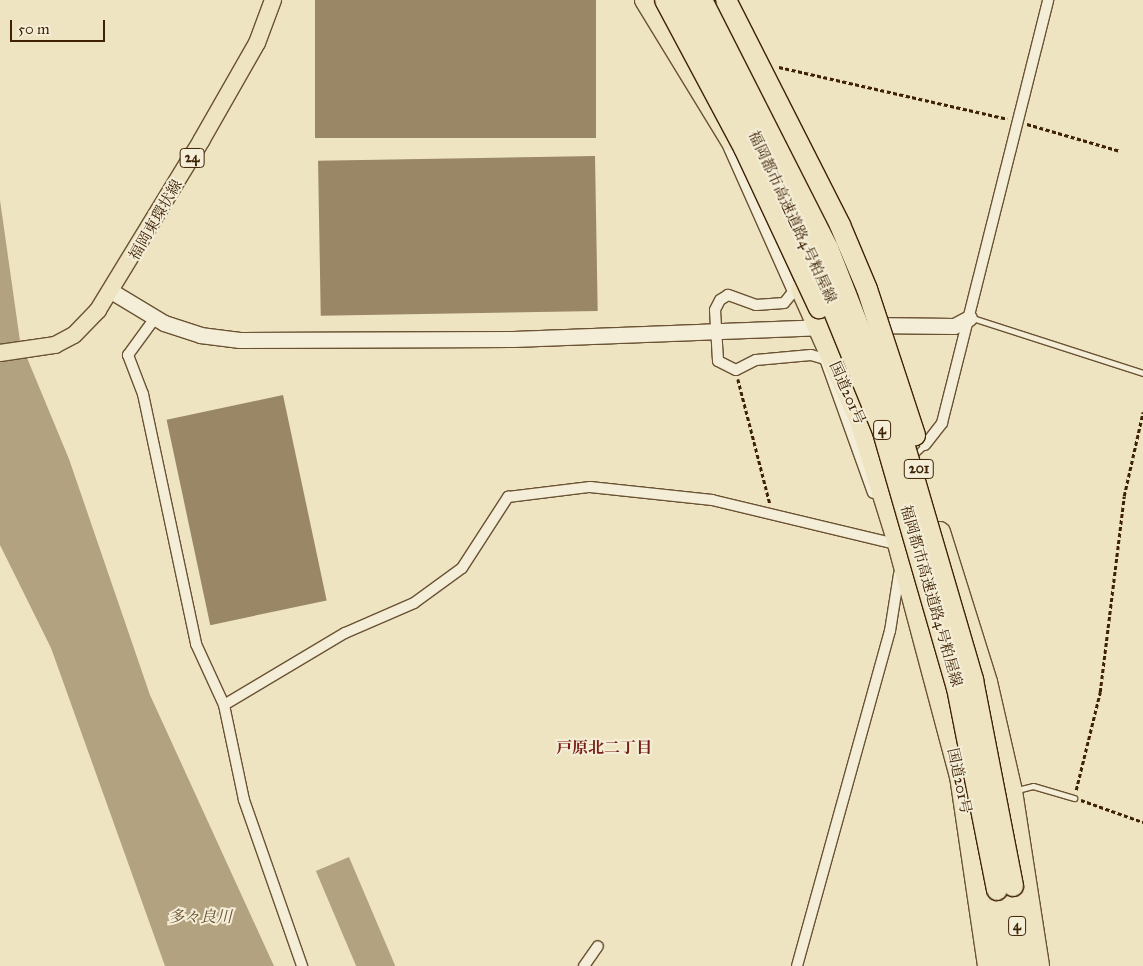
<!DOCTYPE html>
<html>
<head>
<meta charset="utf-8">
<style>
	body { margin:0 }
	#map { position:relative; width:1143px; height:966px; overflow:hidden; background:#eee4c1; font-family:"IM FELL Great Primer","Noto Serif JP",serif }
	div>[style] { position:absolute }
	.water>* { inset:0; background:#b2a280; transform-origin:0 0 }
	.building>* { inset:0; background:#9a8766; transform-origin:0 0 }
	.path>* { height:2.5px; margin-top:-1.25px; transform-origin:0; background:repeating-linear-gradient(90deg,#3e2203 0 4px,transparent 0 6.5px) }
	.roads { filter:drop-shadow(1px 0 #6a5232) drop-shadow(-1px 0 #6a5232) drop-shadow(0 1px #6a5232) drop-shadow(0 -1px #6a5232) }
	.lane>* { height:5px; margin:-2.5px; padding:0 2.5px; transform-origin:2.5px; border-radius:2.5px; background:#f4edd7 }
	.street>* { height:10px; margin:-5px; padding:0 5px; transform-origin:5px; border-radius:5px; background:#f4edd7 }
	.secondary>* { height:15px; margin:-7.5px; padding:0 7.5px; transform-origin:7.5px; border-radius:7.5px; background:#f4edd7 }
	.primary>* { height:16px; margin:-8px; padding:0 8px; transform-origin:8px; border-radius:8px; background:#eee4c1 }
	.highway>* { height:20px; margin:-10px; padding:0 10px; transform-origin:10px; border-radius:10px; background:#eee4c1 }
	.bridges { filter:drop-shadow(1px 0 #3e2203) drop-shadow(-1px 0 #3e2203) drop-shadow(0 1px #3e2203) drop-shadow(0 -1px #3e2203) }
	.highway-bridge>* { height:20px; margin:-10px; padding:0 10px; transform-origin:10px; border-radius:10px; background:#eee4c1 }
	span { translate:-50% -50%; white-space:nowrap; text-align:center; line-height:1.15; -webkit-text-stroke:4px #f4edd7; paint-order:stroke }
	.shield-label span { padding:1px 4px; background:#f4edd7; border:1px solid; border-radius:4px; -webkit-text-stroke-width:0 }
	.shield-label { font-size:14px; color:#3e2203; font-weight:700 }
	.street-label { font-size:15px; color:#3e2203 }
	.neighbourhood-label { font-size:16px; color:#7a1f14; font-weight:700 }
	.water-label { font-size:16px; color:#674f2f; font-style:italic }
	.scale { position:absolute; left:10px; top:20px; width:95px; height:22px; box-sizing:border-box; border:2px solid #3e2203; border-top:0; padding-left:6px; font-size:15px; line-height:18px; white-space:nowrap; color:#3e2203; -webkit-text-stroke:4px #f4edd7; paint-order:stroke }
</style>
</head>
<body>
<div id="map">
	<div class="water">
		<div style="clip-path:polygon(0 200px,20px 341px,69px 459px,150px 695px,274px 966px,165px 966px,51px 648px,0 545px)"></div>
		<div style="left:349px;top:857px;width:118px;height:36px;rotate:67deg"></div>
	</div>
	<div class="building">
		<div style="left:315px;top:0;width:281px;height:138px"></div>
		<div style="left:595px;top:156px;width:155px;height:277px;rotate:89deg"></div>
		<div style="left:283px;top:395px;width:210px;height:119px;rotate:78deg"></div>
	</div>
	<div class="path">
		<div style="left:779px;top:67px;width:234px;rotate:12.8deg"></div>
		<div style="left:1027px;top:124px;width:97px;rotate:16.2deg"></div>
		<div style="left:738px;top:379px;width:129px;rotate:75.6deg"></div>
		<div style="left:1076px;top:790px;width:101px;rotate:-76.2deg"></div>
		<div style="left:1100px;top:692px;width:197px;rotate:-83deg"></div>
		<div style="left:1124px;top:496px;width:86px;rotate:-77.3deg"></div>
		<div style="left:1081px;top:800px;width:66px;rotate:19.5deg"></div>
	</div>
	<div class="roads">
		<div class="lane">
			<div style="left:972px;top:318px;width:180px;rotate:17.8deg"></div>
			<div style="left:912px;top:457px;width:18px;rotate:-43deg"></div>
			<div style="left:1017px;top:790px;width:16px;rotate:-14deg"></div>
			<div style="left:1033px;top:786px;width:43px;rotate:16.3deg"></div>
		</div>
		<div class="street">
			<div style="left:725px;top:139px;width:167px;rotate:66deg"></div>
			<div style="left:793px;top:292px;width:14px;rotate:129deg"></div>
			<div style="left:784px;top:303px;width:28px;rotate:176deg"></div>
			<div style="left:756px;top:305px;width:30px;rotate:-160deg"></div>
			<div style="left:728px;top:295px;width:9px;rotate:148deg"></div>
			<div style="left:720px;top:300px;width:11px;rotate:117deg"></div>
			<div style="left:715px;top:310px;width:51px;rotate:86.6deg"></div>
			<div style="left:718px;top:361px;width:20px;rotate:27deg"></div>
			<div style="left:736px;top:370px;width:22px;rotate:-27deg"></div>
			<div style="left:756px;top:360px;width:55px;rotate:-5.2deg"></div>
			<div style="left:811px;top:355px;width:15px;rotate:16deg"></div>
			<div style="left:825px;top:359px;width:142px;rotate:70.3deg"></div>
			<div style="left:155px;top:318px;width:46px;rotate:126.1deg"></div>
			<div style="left:128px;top:355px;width:42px;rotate:69deg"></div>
			<div style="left:143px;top:394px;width:256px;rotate:78deg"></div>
			<div style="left:196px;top:644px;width:67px;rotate:65.3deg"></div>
			<div style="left:224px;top:705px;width:97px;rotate:78.1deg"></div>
			<div style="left:244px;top:800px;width:176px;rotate:70.7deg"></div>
			<div style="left:925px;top:445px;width:28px;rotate:-52deg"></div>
			<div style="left:942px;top:423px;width:436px;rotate:-75.9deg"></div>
			<div style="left:224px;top:705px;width:141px;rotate:-30.8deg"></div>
			<div style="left:345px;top:633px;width:75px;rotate:-23.5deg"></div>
			<div style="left:414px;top:603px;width:59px;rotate:-36.1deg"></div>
			<div style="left:462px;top:568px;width:85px;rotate:-57.1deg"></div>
			<div style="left:508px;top:497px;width:83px;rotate:-7deg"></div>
			<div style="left:590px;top:487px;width:123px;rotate:6.1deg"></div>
			<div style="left:712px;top:500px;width:184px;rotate:13.5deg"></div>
			<div style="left:584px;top:966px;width:24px;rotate:-55deg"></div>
			<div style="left:797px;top:966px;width:348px;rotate:-74.5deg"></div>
			<div style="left:890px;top:631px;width:58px;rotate:-81deg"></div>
		</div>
		<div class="secondary">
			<div style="left:111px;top:291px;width:62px;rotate:31.1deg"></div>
			<div style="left:164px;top:323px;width:38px;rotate:18deg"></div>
			<div style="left:200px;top:335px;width:40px;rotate:7.1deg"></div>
			<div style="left:240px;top:340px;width:273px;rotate:-0.2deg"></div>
			<div style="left:513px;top:339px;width:313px;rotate:-2.2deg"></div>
			<div style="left:869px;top:325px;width:85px;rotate:0.7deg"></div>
			<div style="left:954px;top:326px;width:17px;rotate:-28deg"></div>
		</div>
		<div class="primary">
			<div style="left:0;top:353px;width:56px;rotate:-8.3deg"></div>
			<div style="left:55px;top:345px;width:21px;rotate:-28deg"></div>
			<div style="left:74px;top:335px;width:35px;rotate:-46deg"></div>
			<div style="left:98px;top:310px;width:198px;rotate:-58.6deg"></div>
			<div style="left:201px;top:141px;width:113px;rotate:-60.3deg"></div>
			<div style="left:257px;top:43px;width:46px;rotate:-69.6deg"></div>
		</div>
		<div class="highway">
			<div style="left:645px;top:0;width:165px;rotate:58.6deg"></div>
			<div style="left:712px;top:0;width:181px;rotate:63deg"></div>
			<div style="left:801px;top:289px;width:145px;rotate:65.9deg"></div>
			<div style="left:860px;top:421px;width:125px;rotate:72.7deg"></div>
			<div style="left:897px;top:540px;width:244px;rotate:75.1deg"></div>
			<div style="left:960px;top:776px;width:192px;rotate:81.6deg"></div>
			<div style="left:940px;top:532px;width:157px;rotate:72.6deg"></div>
			<div style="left:987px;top:682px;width:112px;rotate:77.1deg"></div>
			<div style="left:1012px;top:791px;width:177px;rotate:81.2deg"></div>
			<div style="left:1013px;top:886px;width:80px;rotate:84.3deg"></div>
			<div style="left:997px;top:890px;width:76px;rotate:84deg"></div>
		</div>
	</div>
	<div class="bridges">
		<div class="highway-bridge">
			<div style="left:665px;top:0;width:168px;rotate:61.9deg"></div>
			<div style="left:744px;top:148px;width:177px;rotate:64.9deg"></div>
			<div style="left:682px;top:0;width:254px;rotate:62.6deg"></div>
			<div style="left:799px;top:226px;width:222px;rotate:67.8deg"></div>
			<div style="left:883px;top:432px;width:266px;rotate:73.9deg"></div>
			<div style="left:957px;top:688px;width:206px;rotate:78.8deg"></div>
			<div style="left:702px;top:0;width:278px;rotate:63.1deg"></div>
			<div style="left:828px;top:248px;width:206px;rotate:68.7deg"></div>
			<div style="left:903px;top:440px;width:250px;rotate:73.7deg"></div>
			<div style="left:973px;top:680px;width:210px;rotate:79deg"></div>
			<div style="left:726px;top:0;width:252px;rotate:63.1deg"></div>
			<div style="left:840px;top:225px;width:69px;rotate:67.1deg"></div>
			<div style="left:867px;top:289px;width:154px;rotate:71.8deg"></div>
		</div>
	</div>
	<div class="shield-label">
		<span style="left:192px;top:158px">24</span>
		<span style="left:882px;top:430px">4</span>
		<span style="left:919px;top:469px">201</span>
		<span style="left:1017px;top:926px">4</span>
	</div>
	<div class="street-label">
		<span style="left:792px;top:217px;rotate:65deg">福岡都市高速道路4号粕屋線</span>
		<span style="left:156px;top:220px;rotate:-60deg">福岡東環状線</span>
		<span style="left:847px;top:393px;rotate:66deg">国道201号</span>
		<span style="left:931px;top:596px;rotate:74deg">福岡都市高速道路4号粕屋線</span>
		<span style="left:959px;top:781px;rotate:78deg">国道201号</span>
	</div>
	<div class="neighbourhood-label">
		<span style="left:604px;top:748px">戸原北二丁目</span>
	</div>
	<div class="water-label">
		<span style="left:200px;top:917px">多々良川</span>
	</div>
	<div class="scale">50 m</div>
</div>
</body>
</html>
